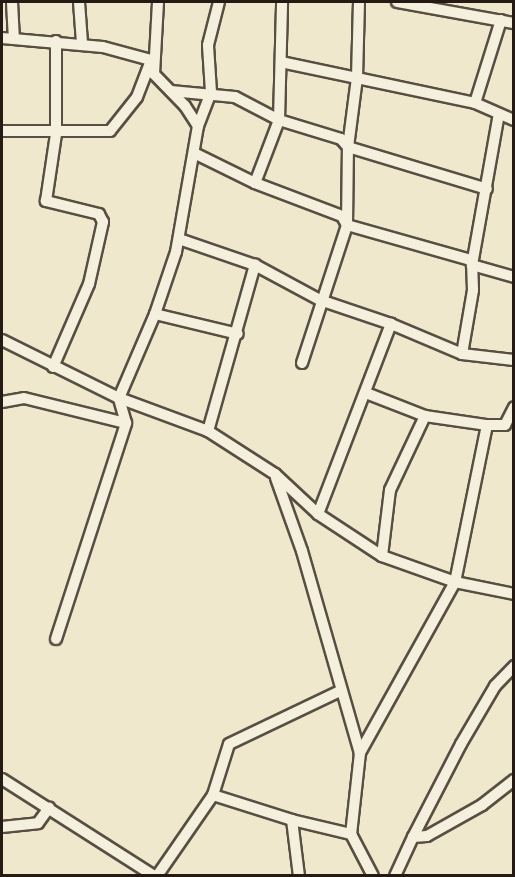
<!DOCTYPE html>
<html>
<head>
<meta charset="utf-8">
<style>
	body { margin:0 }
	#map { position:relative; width:515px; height:877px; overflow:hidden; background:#efe8cd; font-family:"Libre Caslon Text",serif }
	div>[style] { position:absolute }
	.roads { filter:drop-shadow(2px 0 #584e42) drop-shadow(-2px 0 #584e42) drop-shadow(0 2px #584e42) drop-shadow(0 -2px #584e42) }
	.street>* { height:10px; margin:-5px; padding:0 5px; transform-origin:5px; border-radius:5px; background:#f5f0de }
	span { translate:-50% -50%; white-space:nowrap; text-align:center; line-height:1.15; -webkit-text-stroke:5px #f5f0de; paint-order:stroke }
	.frame { position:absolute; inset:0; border:3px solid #261a14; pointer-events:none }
</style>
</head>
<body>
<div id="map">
	<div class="roads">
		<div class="street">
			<div style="left:12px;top:2px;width:37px;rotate:87deg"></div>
			<div style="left:79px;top:2px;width:41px;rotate:85.8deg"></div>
			<div style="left:397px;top:2px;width:119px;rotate:10.2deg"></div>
			<div style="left:2px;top:38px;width:101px;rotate:5.1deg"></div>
			<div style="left:103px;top:47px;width:50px;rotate:15.2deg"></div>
			<div style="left:151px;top:60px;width:4px;rotate:76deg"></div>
			<div style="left:281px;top:62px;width:198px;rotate:11.9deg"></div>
			<div style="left:475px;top:103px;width:43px;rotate:23.6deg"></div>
			<div style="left:171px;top:91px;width:64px;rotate:5.4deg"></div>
			<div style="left:235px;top:97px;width:50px;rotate:27.6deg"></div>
			<div style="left:279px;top:120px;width:65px;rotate:17deg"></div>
			<div style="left:341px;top:139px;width:11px;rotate:49deg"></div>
			<div style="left:348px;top:147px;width:145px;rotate:16.8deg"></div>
			<div style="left:475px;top:103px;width:87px;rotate:-72.6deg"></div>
			<div style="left:198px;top:126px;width:36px;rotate:-69deg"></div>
			<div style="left:211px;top:92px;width:47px;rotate:-93.7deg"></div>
			<div style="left:208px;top:45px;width:44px;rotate:-75.7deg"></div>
			<div style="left:2px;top:131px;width:108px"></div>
			<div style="left:110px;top:131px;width:43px;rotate:-51.5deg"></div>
			<div style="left:137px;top:97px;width:40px;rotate:-69deg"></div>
			<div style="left:194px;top:153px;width:68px;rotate:26.2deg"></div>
			<div style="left:255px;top:183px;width:93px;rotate:20.8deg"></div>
			<div style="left:342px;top:216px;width:10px;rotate:61deg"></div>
			<div style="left:347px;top:225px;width:129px;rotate:15.8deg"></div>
			<div style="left:471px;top:260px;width:5px;rotate:79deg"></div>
			<div style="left:472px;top:265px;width:44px;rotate:15.9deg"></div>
			<div style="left:255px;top:183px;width:67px;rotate:-69.1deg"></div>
			<div style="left:279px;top:120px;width:118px;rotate:-88.5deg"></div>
			<div style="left:179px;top:239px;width:80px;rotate:18.9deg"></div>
			<div style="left:255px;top:265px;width:74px;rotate:28.3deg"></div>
			<div style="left:320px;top:300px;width:75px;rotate:18.7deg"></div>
			<div style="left:391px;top:324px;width:77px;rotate:22.9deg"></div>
			<div style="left:462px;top:354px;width:52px;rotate:6.6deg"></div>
			<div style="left:155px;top:314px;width:85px;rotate:13.5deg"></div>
			<div style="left:2px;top:340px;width:131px;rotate:26.4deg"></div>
			<div style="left:119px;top:398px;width:95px;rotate:20.3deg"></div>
			<div style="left:208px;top:431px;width:80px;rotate:32.7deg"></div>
			<div style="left:275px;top:474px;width:59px;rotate:42.9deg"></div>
			<div style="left:318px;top:514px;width:77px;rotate:33.3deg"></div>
			<div style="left:382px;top:556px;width:77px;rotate:19.6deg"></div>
			<div style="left:455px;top:582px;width:60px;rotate:11.5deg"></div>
			<div style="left:462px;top:354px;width:65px;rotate:-80.2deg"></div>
			<div style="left:473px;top:290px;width:25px;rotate:-92deg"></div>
			<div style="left:472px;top:265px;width:153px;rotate:-79.9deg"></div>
			<div style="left:302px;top:363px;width:145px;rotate:-71.9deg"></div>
			<div style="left:347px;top:225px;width:78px;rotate:-89.3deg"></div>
			<div style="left:348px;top:147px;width:70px;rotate:-82.6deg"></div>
			<div style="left:357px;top:78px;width:76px;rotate:-88.5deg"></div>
			<div style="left:53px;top:367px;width:90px;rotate:-66.6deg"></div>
			<div style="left:89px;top:284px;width:64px;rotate:-77.3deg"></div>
			<div style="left:103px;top:222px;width:9px;rotate:-117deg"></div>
			<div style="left:99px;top:214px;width:55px;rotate:-166.2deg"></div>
			<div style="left:46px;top:201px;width:68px;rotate:-81.5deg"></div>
			<div style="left:56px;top:134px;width:93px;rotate:-90deg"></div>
			<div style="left:366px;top:393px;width:63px;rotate:21.3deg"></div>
			<div style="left:425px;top:416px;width:63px;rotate:8.3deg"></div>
			<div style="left:487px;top:425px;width:160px;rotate:101.5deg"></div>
			<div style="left:455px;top:582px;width:196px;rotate:119.1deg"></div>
			<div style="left:360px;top:753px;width:81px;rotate:96.3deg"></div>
			<div style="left:351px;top:834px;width:47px;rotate:62.4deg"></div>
			<div style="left:2px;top:402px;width:22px;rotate:-10deg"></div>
			<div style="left:24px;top:398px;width:105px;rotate:13.8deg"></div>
			<div style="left:126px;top:423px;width:26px;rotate:-106deg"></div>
			<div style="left:119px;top:398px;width:91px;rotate:-66.8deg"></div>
			<div style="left:155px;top:314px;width:65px;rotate:-71.3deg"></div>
			<div style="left:176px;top:252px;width:128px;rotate:-80.1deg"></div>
			<div style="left:198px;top:126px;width:24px;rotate:-123deg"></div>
			<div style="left:185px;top:106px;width:45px;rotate:-134.1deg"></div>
			<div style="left:154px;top:74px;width:72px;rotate:-86.8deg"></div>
			<div style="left:487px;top:425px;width:18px"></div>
			<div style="left:505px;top:425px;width:20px;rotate:-63deg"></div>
			<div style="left:208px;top:431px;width:173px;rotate:-74.2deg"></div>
			<div style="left:276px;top:478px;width:77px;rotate:70.4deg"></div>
			<div style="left:302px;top:551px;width:210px;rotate:74deg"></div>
			<div style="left:318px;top:514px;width:204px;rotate:-69deg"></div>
			<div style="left:382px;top:556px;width:66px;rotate:-83.1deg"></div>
			<div style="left:390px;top:490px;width:82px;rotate:-64.7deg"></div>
			<div style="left:56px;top:639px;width:227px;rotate:-72deg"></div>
			<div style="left:2px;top:779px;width:180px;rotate:32.5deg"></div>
			<div style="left:213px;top:795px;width:83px;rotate:17.6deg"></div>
			<div style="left:292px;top:820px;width:56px;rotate:82.9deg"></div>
			<div style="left:292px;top:820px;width:61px;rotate:13.3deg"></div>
			<div style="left:2px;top:827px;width:36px;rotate:-6deg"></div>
			<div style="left:38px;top:823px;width:19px;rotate:-54deg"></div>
			<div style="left:413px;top:837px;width:105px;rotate:-62.7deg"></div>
			<div style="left:461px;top:744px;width:67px;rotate:-59.6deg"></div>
			<div style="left:495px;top:686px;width:28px;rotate:-46deg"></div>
			<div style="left:157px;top:876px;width:98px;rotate:-55.3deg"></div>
			<div style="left:213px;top:795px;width:53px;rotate:-72.6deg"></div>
			<div style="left:229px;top:744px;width:123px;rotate:-25.5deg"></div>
			<div style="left:395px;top:876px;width:43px;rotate:-65.2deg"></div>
			<div style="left:413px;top:837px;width:14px;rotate:-4deg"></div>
			<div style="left:427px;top:836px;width:63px;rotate:-29.4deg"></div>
			<div style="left:482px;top:805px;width:41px;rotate:-38deg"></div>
		</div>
	</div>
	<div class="frame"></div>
</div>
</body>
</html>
